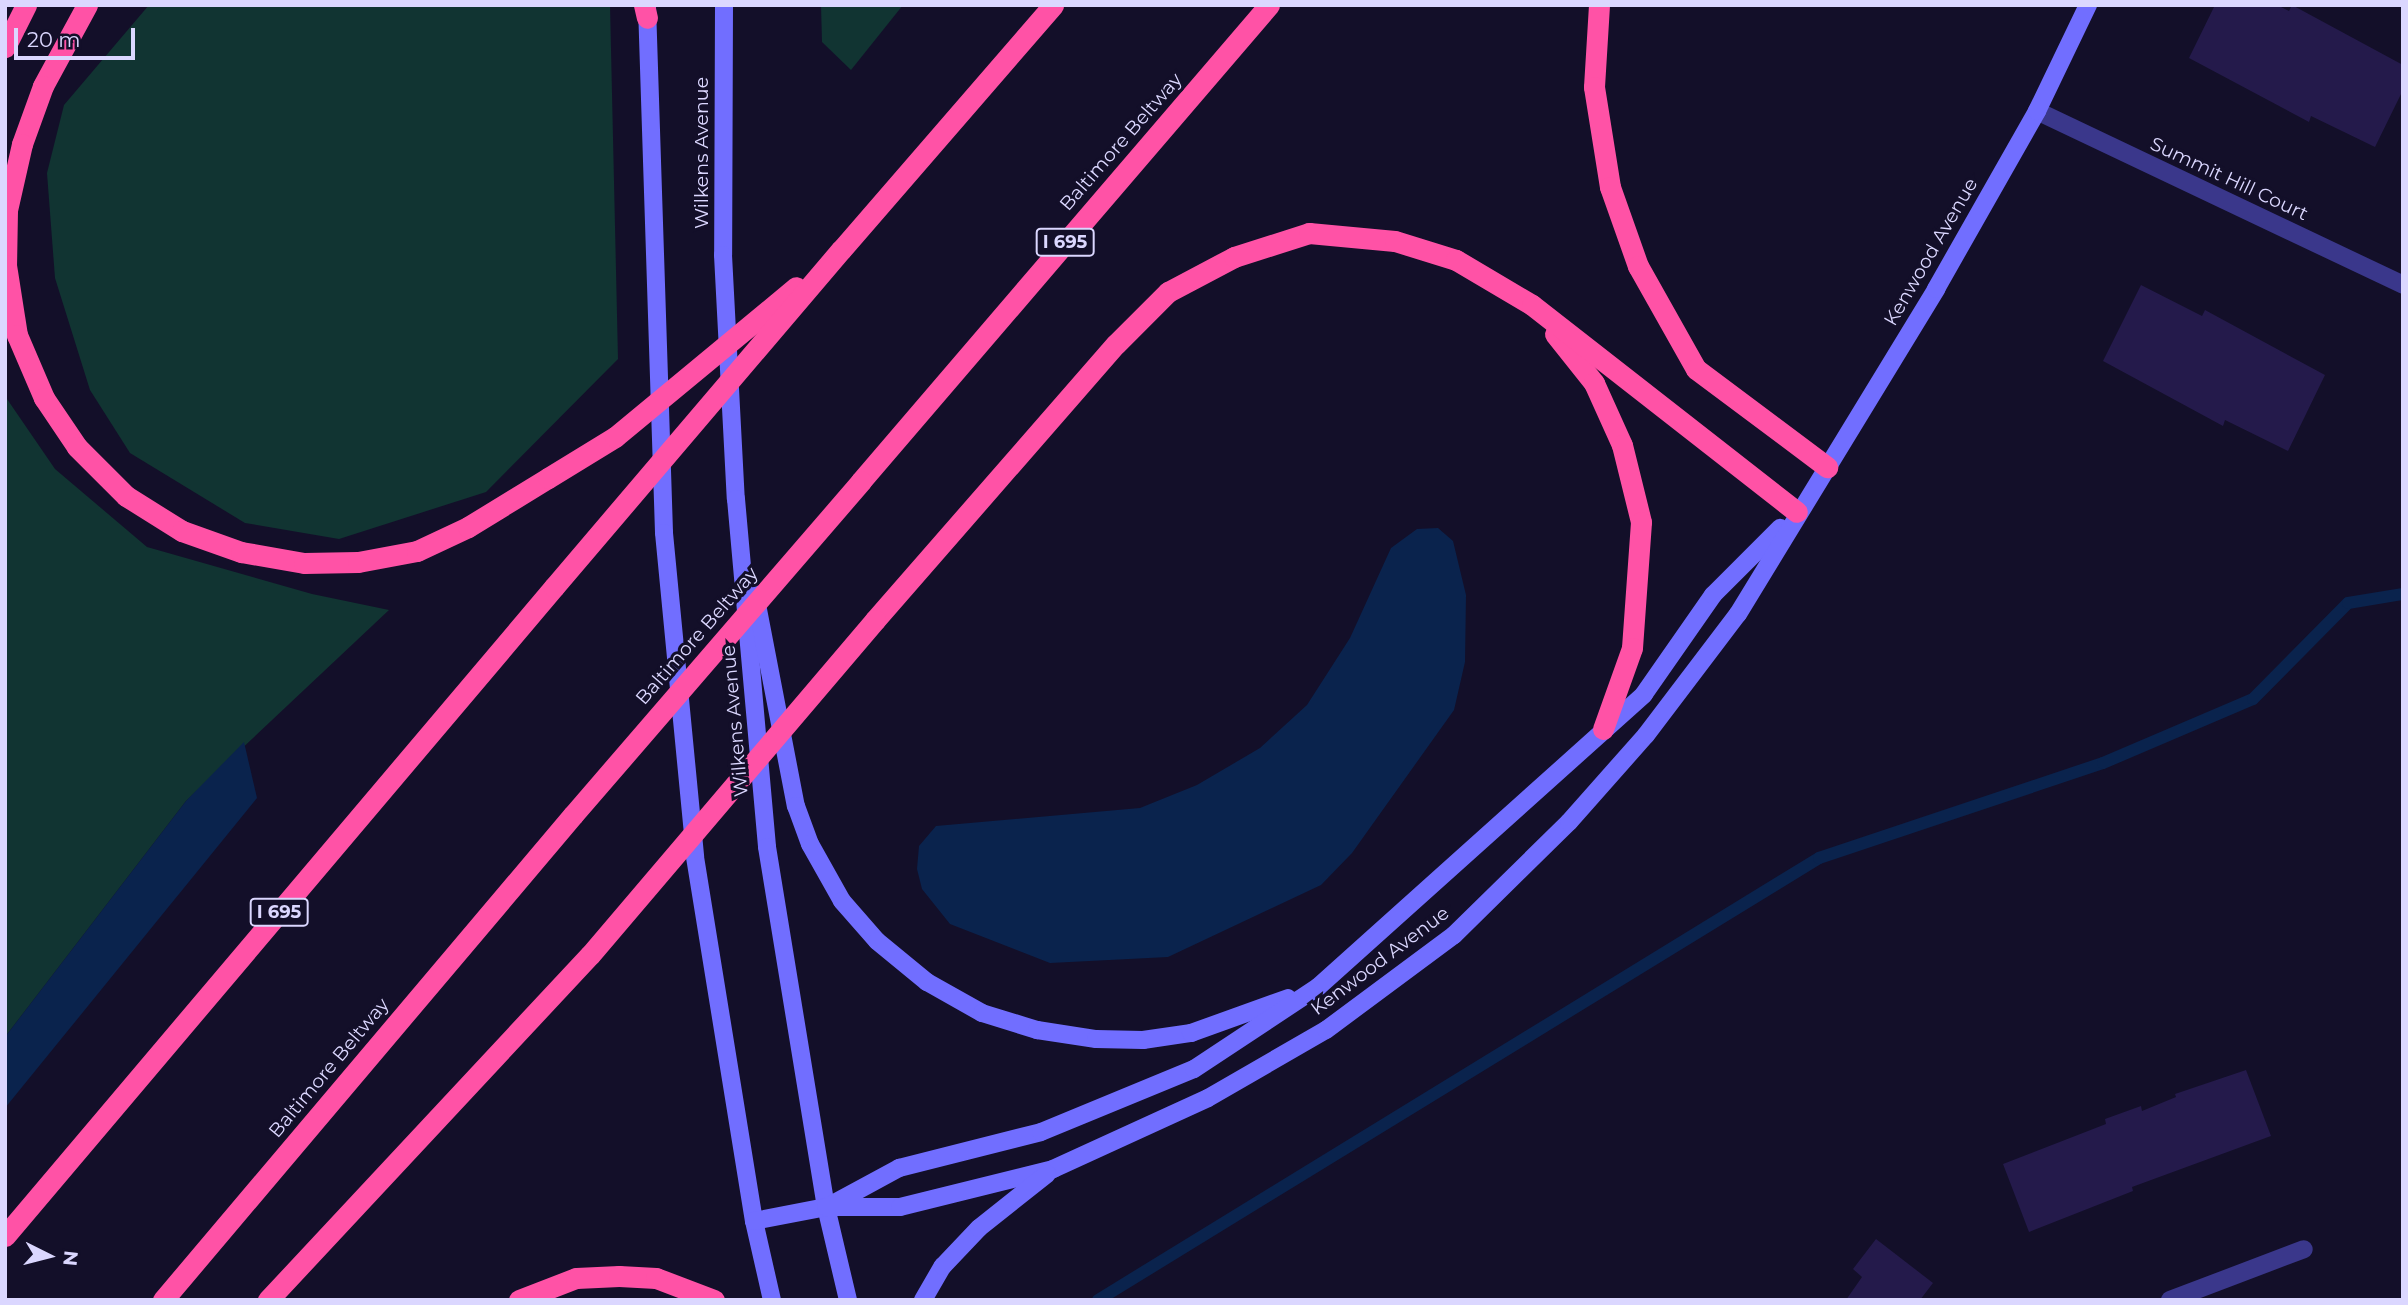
<!DOCTYPE html>
<html>
<head>
<meta charset="utf-8">
<style>
	body { margin:0 }
	#map { position:relative; width:2408px; height:1305px; overflow:hidden; background:#130f29; font-family:Montserrat,sans-serif }
	div>[style] { position:absolute }
	.green>* { inset:0; background:#113432 }
	.water>* { inset:0; background:#0a234d }
	.stream>* { height:12px; margin:-6px; padding:0 6px; transform-origin:6px; border-radius:6px; background:#0a234d }
	.building>* { inset:0; background:#241a4b }
	.lane>* { height:18px; margin:-9px; padding:0 9px; transform-origin:9px; border-radius:9px; background:#3a378b }
	.street>* { height:18px; margin:-9px; padding:0 9px; transform-origin:9px; border-radius:9px; background:#3a378b }
	.secondary>* { height:18px; margin:-9px; padding:0 9px; transform-origin:9px; border-radius:9px; background:#716eff }
	.highway>* { height:21px; margin:-10.5px; padding:0 10.5px; transform-origin:10.5px; border-radius:10.5px; background:#ff52a6 }
	.highway-bridge>* { height:21px; margin:-10.5px; padding:0 10.5px; transform-origin:10.5px; border-radius:10.5px; background:#ff52a6 }
	span { translate:-50% -50%; white-space:nowrap; text-align:center; line-height:1.15; -webkit-text-stroke:6px #130f29; paint-order:stroke }
	.shield-label span { padding:2px 5px; background:#130f29; border:2px solid; border-radius:5px; -webkit-text-stroke-width:0 }
	.shield-label { font-size:18px; color:#dbd7ff; font-weight:700 }
	.street-label { font-size:19px; color:#dbd7ff }
	.frame { position:absolute; inset:0; border:7px solid #dbd7ff; pointer-events:none }
	.north { position:absolute; left:14px; top:1221px; width:70px; height:70px; -webkit-text-stroke:5px #130f29; paint-order:stroke; rotate:96deg; font-size:19px; font-weight:700; line-height:28px; text-align:center; color:#dbd7ff }
	.north::after { content:''; display:block; margin:auto; width:24px; height:32px; background:#dbd7ff; clip-path:polygon(50% 0,100% 100%,50% 72%,0 100%) }
	.scale { position:absolute; left:14px; top:28px; width:121px; height:32px; box-sizing:border-box; border:4px solid #dbd7ff; border-top:0; padding-left:9px; font-size:21px; line-height:24px; white-space:nowrap; color:#dbd7ff; -webkit-text-stroke:5px #130f29; paint-order:stroke }
</style>
</head>
<body>
<div id="map">
	<div class="green">
		<div style="clip-path:polygon(149px 5px,610px 5px,618px 359px,486px 492px,339px 539px,245px 523px,130px 453px,90px 390px,55px 278px,47px 173px,64px 105px)"></div>
		<div style="clip-path:polygon(821px 5px,903px 5px,851px 70px,822px 42px)"></div>
		<div style="clip-path:polygon(5px 388px,7px 399px,55px 469px,147px 547px,312px 594px,389px 610px,186px 801px,5px 1037px)"></div>
	</div>
	<div class="water">
		<div style="clip-path:polygon(1438px 528px,1453px 541px,1466px 595px,1465px 662px,1454px 710px,1352px 853px,1321px 885px,1168px 957px,1050px 963px,950px 924px,922px 889px,917px 869px,919px 846px,936px 826px,1140px 808px,1197px 785px,1260px 748px,1307px 705px,1350px 638px,1391px 548px,1417px 529px)"></div>
		<div style="clip-path:polygon(244px 742px,257px 798px,5px 1108px,5px 1037px,186px 801px)"></div>
	</div>
	<div class="stream">
		<div style="left:1098px;top:1300px;width:846px;rotate:-31.51deg"></div>
		<div style="left:1819px;top:858px;width:299px;rotate:-18.5deg"></div>
		<div style="left:2103px;top:763px;width:163px;rotate:-23.1deg"></div>
		<div style="left:2253px;top:699px;width:135px;rotate:-45.3deg"></div>
		<div style="left:2348px;top:603px;width:56px;rotate:-9.3deg"></div>
	</div>
	<div class="building">
		<div style="clip-path:polygon(2215px 5px,2277px 5px,2289px 11px,2292px 5px,2403px 65px,2403px 90px,2375px 147px,2311px 116px,2309px 122px,2189px 58px)"></div>
		<div style="clip-path:polygon(2141px 285px,2202px 316px,2205px 310px,2325px 375px,2288px 451px,2225px 420px,2223px 426px,2103px 361px)"></div>
		<div style="clip-path:polygon(2246px 1070px,2271px 1136px,2132px 1187px,2133px 1191px,2029px 1232px,2003px 1164px,2106px 1124px,2105px 1119px,2141px 1106px,2142px 1111px,2176px 1097px,2175px 1094px)"></div>
		<div style="clip-path:polygon(1876px 1239px,1933px 1283px,1920px 1300px,1846px 1300px,1862px 1277px,1853px 1269px)"></div>
	</div>
	<div class="lane">
		<div style="left:2037px;top:111px;width:405px;rotate:25.4deg"></div>
	</div>
	<div class="street">
		<div style="left:2170px;top:1300px;width:143px;rotate:-20.8deg"></div>
	</div>
	<div class="secondary">
		<div style="left:724px;top:5px;width:250px;rotate:90.2deg"></div>
		<div style="left:723px;top:255px;width:244px;rotate:87deg"></div>
		<div style="left:736px;top:499px;width:349px;rotate:84.9deg"></div>
		<div style="left:767px;top:847px;width:365px;rotate:80.7deg"></div>
		<div style="left:826px;top:1207px;width:96px;rotate:76.7deg"></div>
		<div style="left:647px;top:6px;width:527px;rotate:88.15deg"></div>
		<div style="left:664px;top:533px;width:325px;rotate:84.5deg"></div>
		<div style="left:695px;top:857px;width:369px;rotate:80.8deg"></div>
		<div style="left:754px;top:1221px;width:81px;rotate:77.2deg"></div>
		<div style="left:755px;top:594px;width:216px;rotate:79.1deg"></div>
		<div style="left:796px;top:806px;width:40px;rotate:69.8deg"></div>
		<div style="left:810px;top:844px;width:65px;rotate:60.7deg"></div>
		<div style="left:842px;top:901px;width:53px;rotate:48.8deg"></div>
		<div style="left:877px;top:941px;width:65px;rotate:39.4deg"></div>
		<div style="left:927px;top:982px;width:63px;rotate:29.4deg"></div>
		<div style="left:982px;top:1013px;width:58px;rotate:17.2deg"></div>
		<div style="left:1037px;top:1030px;width:60px;rotate:8.7deg"></div>
		<div style="left:1096px;top:1039px;width:47px;rotate:1.2deg"></div>
		<div style="left:1143px;top:1040px;width:49px;rotate:-8.3deg"></div>
		<div style="left:1191px;top:1033px;width:103px;rotate:-19.8deg"></div>
		<div style="left:829px;top:1206px;width:80px;rotate:-28.5deg"></div>
		<div style="left:899px;top:1168px;width:146px;rotate:-14.2deg"></div>
		<div style="left:1041px;top:1132px;width:165px;rotate:-22.4deg"></div>
		<div style="left:1194px;top:1069px;width:149px;rotate:-33.5deg"></div>
		<div style="left:1318px;top:987px;width:438px;rotate:-41.9deg"></div>
		<div style="left:1644px;top:694px;width:121px;rotate:-55.1deg"></div>
		<div style="left:1713px;top:595px;width:95px;rotate:-45deg"></div>
		<div style="left:754px;top:1221px;width:73px;rotate:-11deg"></div>
		<div style="left:826px;top:1207px;width:74px"></div>
		<div style="left:900px;top:1207px;width:158px;rotate:-13.9deg"></div>
		<div style="left:1053px;top:1169px;width:170px;rotate:-24.6deg"></div>
		<div style="left:1208px;top:1098px;width:136px;rotate:-30deg"></div>
		<div style="left:1326px;top:1030px;width:159px;rotate:-36.6deg"></div>
		<div style="left:1454px;top:935px;width:161px;rotate:-44.5deg"></div>
		<div style="left:1569px;top:822px;width:116px;rotate:-48.5deg"></div>
		<div style="left:1646px;top:735px;width:152px;rotate:-52.8deg"></div>
		<div style="left:1738px;top:614px;width:381px;rotate:-58.6deg"></div>
		<div style="left:1936px;top:289px;width:205px;rotate:-60.4deg"></div>
		<div style="left:2037px;top:111px;width:118px;rotate:-64.3deg"></div>
		<div style="left:923px;top:1300px;width:39px;rotate:-60deg"></div>
		<div style="left:943px;top:1266px;width:52px;rotate:-46.5deg"></div>
		<div style="left:979px;top:1228px;width:87px;rotate:-38.5deg"></div>
	</div>
	<div class="highway">
		<div style="left:87px;top:5px;width:92px;rotate:118.5deg"></div>
		<div style="left:43px;top:86px;width:62px;rotate:109.9deg"></div>
		<div style="left:22px;top:144px;width:68px;rotate:102.8deg"></div>
		<div style="left:7px;top:210px;width:55px;rotate:91deg"></div>
		<div style="left:6px;top:265px;width:71px;rotate:81.1deg"></div>
		<div style="left:17px;top:335px;width:69px;rotate:66.8deg"></div>
		<div style="left:44px;top:398px;width:59px;rotate:56deg"></div>
		<div style="left:77px;top:447px;width:69px;rotate:45deg"></div>
		<div style="left:126px;top:496px;width:66px;rotate:32deg"></div>
		<div style="left:182px;top:531px;width:63px;rotate:19.6deg"></div>
		<div style="left:241px;top:552px;width:64px;rotate:9.9deg"></div>
		<div style="left:304px;top:563px;width:54px;rotate:-1.1deg"></div>
		<div style="left:358px;top:562px;width:60px;rotate:-10.6deg"></div>
		<div style="left:417px;top:551px;width:56px;rotate:-25.2deg"></div>
		<div style="left:468px;top:527px;width:94px;rotate:-31.5deg"></div>
		<div style="left:644px;top:5px;width:13px;rotate:77deg"></div>
		<div style="left:1599px;top:5px;width:82px;rotate:93.5deg"></div>
		<div style="left:1594px;top:87px;width:101px;rotate:80.9deg"></div>
		<div style="left:1610px;top:187px;width:84px;rotate:70.5deg"></div>
		<div style="left:1638px;top:266px;width:118px;rotate:60.6deg"></div>
		<div style="left:1696px;top:369px;width:164px;rotate:36.8deg"></div>
		<div style="left:5px;top:47px;width:47px;rotate:-63.4deg"></div>
		<div style="left:841px;top:250px;width:324px;rotate:-49.1deg"></div>
		<div style="left:1555px;top:334px;width:63px;rotate:51.5deg"></div>
		<div style="left:1594px;top:383px;width:68px;rotate:65.7deg"></div>
		<div style="left:1622px;top:445px;width:79px;rotate:76.1deg"></div>
		<div style="left:1641px;top:522px;width:126px;rotate:94.1deg"></div>
		<div style="left:1632px;top:648px;width:86px;rotate:109.7deg"></div>
		<div style="left:861px;top:481px;width:627px;rotate:-49.4deg"></div>
		<div style="left:875px;top:620px;width:366px;rotate:-48.9deg"></div>
		<div style="left:1116px;top:344px;width:74px;rotate:-45deg"></div>
		<div style="left:1168px;top:292px;width:75px;rotate:-27.9deg"></div>
		<div style="left:1234px;top:257px;width:79px;rotate:-17.7deg"></div>
		<div style="left:1309px;top:233px;width:86px;rotate:5.3deg"></div>
		<div style="left:1395px;top:241px;width:64px;rotate:17.3deg"></div>
		<div style="left:1456px;top:260px;width:88px;rotate:30.6deg"></div>
		<div style="left:1532px;top:305px;width:336px;rotate:38deg"></div>
		<div style="left:5px;top:1236px;width:850px;rotate:-49.77deg"></div>
		<div style="left:163px;top:1300px;width:635px;rotate:-49.79deg"></div>
		<div style="left:268px;top:1300px;width:472px;rotate:-47deg"></div>
		<div style="left:519px;top:1300px;width:61px;rotate:-21.1deg"></div>
		<div style="left:576px;top:1278px;width:43px;rotate:-2.7deg"></div>
		<div style="left:619px;top:1276px;width:37px;rotate:3deg"></div>
		<div style="left:656px;top:1278px;width:62px;rotate:20.8deg"></div>
	</div>
	<div class="highway-bridge">
		<div style="left:548px;top:478px;width:79px;rotate:-31.5deg"></div>
		<div style="left:615px;top:437px;width:235px;rotate:-39.6deg"></div>
		<div style="left:554px;top:587px;width:443px;rotate:-49.6deg"></div>
		<div style="left:573px;top:815px;width:441px;rotate:-49.2deg"></div>
		<div style="left:590px;top:955px;width:440px;rotate:-49.6deg"></div>
	</div>
	<div class="shield-label">
		<span style="left:1065px;top:242px">I 695</span>
		<span style="left:279px;top:912px">I 695</span>
	</div>
	<div class="street-label">
		<span style="left:1121px;top:142px;rotate:-49deg">Baltimore Beltway</span>
		<span style="left:702px;top:153px;rotate:-90deg">Wilkens Avenue</span>
		<span style="left:2229px;top:179px;rotate:25deg">Summit Hill Court</span>
		<span style="left:1931px;top:252px;rotate:-60deg">Kenwood Avenue</span>
		<span style="left:697px;top:636px;rotate:-49deg">Baltimore Beltway</span>
		<span style="left:735px;top:721px;rotate:-95deg">Wilkens Avenue</span>
		<span style="left:1380px;top:961px;rotate:-37deg">Kenwood Avenue</span>
		<span style="left:329px;top:1068px;rotate:-50deg">Baltimore Beltway</span>
	</div>
	<div class="frame"></div>
	<div class="north">N</div>
	<div class="scale">20 m</div>
</div>
</body>
</html>
